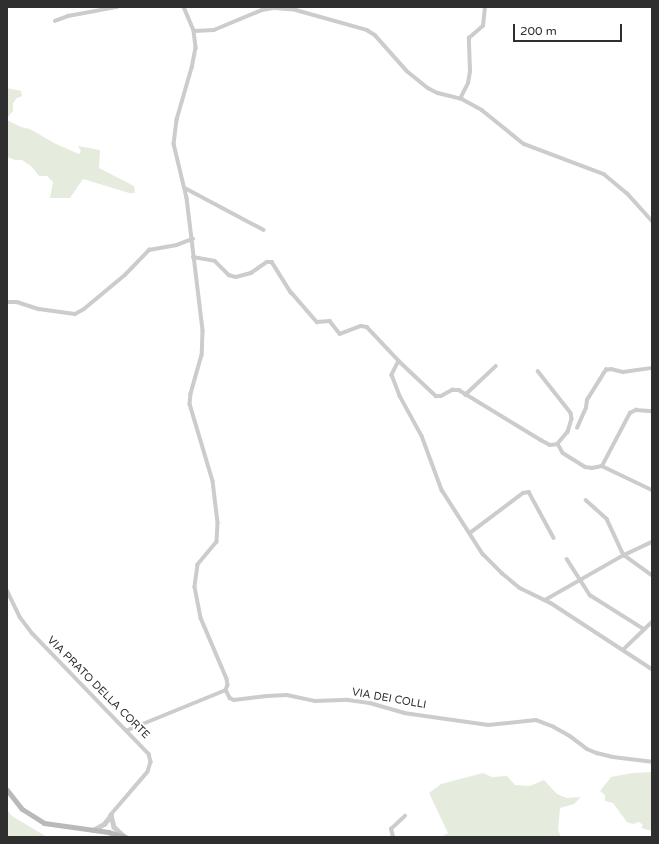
<!DOCTYPE html>
<html>
<head>
<meta charset="utf-8">
<style>
	body { margin:0 }
	#map { position:relative; width:659px; height:844px; overflow:hidden; background:#fff; font-family:"Varela Round",sans-serif }
	div>[style] { position:absolute }
	.green>* { inset:0; background:#e6ecdd }
	.minor>* { height:3.5px; margin:-1.75px; padding:0 1.75px; transform-origin:1.75px; border-radius:1.75px; background:#ccc }
	.tertiary>* { height:4.5px; margin:-2.25px; padding:0 2.25px; transform-origin:2.25px; border-radius:2.25px; background:#ccc }
	.secondary>* { height:5px; margin:-2.5px; padding:0 2.5px; transform-origin:2.5px; border-radius:2.5px; background:#b9b9b9 }
	span { translate:-50% -50%; white-space:nowrap; text-align:center; line-height:1.15; -webkit-text-stroke:4px #fff; paint-order:stroke }
	.street-label { font-size:11px; color:#2f2f2f }
	.frame { position:absolute; inset:0; border:8px solid #2f2f2f; pointer-events:none }
	.scale { position:absolute; left:513px; top:24px; width:109px; height:18px; box-sizing:border-box; border:2px solid #2f2f2f; border-top:0; padding-left:5px; font-size:12px; line-height:14px; white-space:nowrap; color:#2f2f2f; -webkit-text-stroke:3px #fff; paint-order:stroke }
</style>
</head>
<body>
<div id="map">
	<div class="green">
		<div style="clip-path:polygon(7px 88px,21px 91px,22px 96px,17px 98px,13px 103px,13px 111px,7px 118px)"></div>
		<div style="clip-path:polygon(7px 120px,21px 127px,30px 129px,56px 144px,79px 154px,81px 151px,78px 146px,100px 150px,99px 168px,134px 186px,135px 193px,129px 193px,83px 179px,70px 198px,50px 198px,53px 182px,47px 176px,39px 176px,32px 167px,22px 160px,15px 160px,7px 157px)"></div>
		<div style="clip-path:polygon(652px 772px,652px 831px,641px 828px,643px 825px,639px 822px,633px 824px,627px 822px,613px 803px,605px 801px,605px 795px,600px 791px,611px 777px,632px 773px)"></div>
		<div style="clip-path:polygon(483px 773px,492px 777px,507px 776px,515px 785px,530px 786px,544px 780px,557px 794px,567px 798px,581px 797px,574px 804px,560px 808px,558px 830px,561px 837px,441px 837px,448px 833px,429px 793px,441px 784px)"></div>
		<div style="clip-path:polygon(7px 810px,12px 816px,47px 837px,7px 837px)"></div>
	</div>
	<div class="minor">
		<div style="left:184px;top:7px;width:26px;rotate:67deg"></div>
		<div style="left:194px;top:31px;width:17px;rotate:83deg"></div>
		<div style="left:196px;top:48px;width:20px;rotate:101deg"></div>
		<div style="left:192px;top:68px;width:54px;rotate:106.1deg"></div>
		<div style="left:177px;top:120px;width:24px;rotate:97deg"></div>
		<div style="left:174px;top:144px;width:56px;rotate:76.5deg"></div>
		<div style="left:187px;top:198px;width:134px;rotate:83.1deg"></div>
		<div style="left:203px;top:331px;width:24px;rotate:92deg"></div>
		<div style="left:202px;top:355px;width:41px;rotate:105.8deg"></div>
		<div style="left:191px;top:394px;width:10px;rotate:96deg"></div>
		<div style="left:190px;top:404px;width:80px;rotate:73.4deg"></div>
		<div style="left:213px;top:481px;width:42px;rotate:83.2deg"></div>
		<div style="left:218px;top:523px;width:19px;rotate:93deg"></div>
		<div style="left:217px;top:542px;width:30px;rotate:130deg"></div>
		<div style="left:198px;top:565px;width:22px;rotate:98deg"></div>
		<div style="left:195px;top:587px;width:32px;rotate:79deg"></div>
		<div style="left:201px;top:618px;width:66px;rotate:66.9deg"></div>
		<div style="left:227px;top:679px;width:6px;rotate:81deg"></div>
		<div style="left:228px;top:685px;width:5px;rotate:112deg"></div>
		<div style="left:55px;top:21px;width:14px;rotate:-21deg"></div>
		<div style="left:68px;top:16px;width:50px;rotate:-10.4deg"></div>
		<div style="left:194px;top:31px;width:20px;rotate:-3deg"></div>
		<div style="left:214px;top:30px;width:52px;rotate:-22.6deg"></div>
		<div style="left:262px;top:10px;width:13px;rotate:-9deg"></div>
		<div style="left:275px;top:8px;width:21px;rotate:5deg"></div>
		<div style="left:296px;top:10px;width:74px;rotate:15.7deg"></div>
		<div style="left:367px;top:30px;width:9px;rotate:32deg"></div>
		<div style="left:375px;top:35px;width:48px;rotate:48.4deg"></div>
		<div style="left:407px;top:71px;width:27px;rotate:39deg"></div>
		<div style="left:428px;top:88px;width:11px;rotate:27deg"></div>
		<div style="left:438px;top:93px;width:25px;rotate:14deg"></div>
		<div style="left:462px;top:99px;width:23px;rotate:29deg"></div>
		<div style="left:482px;top:110px;width:54px;rotate:39deg"></div>
		<div style="left:524px;top:144px;width:85px;rotate:20.6deg"></div>
		<div style="left:604px;top:174px;width:30px;rotate:40deg"></div>
		<div style="left:627px;top:193px;width:38px;rotate:48deg"></div>
		<div style="left:460px;top:99px;width:18px;rotate:-63deg"></div>
		<div style="left:468px;top:83px;width:11px;rotate:-80deg"></div>
		<div style="left:470px;top:72px;width:34px;rotate:-92deg"></div>
		<div style="left:469px;top:38px;width:18px;rotate:-41deg"></div>
		<div style="left:483px;top:26px;width:19px;rotate:-84deg"></div>
		<div style="left:185px;top:188px;width:89px;rotate:28deg"></div>
		<div style="left:193px;top:257px;width:22px;rotate:10deg"></div>
		<div style="left:215px;top:261px;width:20px;rotate:45deg"></div>
		<div style="left:229px;top:275px;width:7px;rotate:16deg"></div>
		<div style="left:236px;top:277px;width:16px;rotate:-15deg"></div>
		<div style="left:251px;top:273px;width:19px;rotate:-35deg"></div>
		<div style="left:267px;top:262px;width:5px"></div>
		<div style="left:272px;top:262px;width:36px;rotate:58deg"></div>
		<div style="left:291px;top:292px;width:40px;rotate:49deg"></div>
		<div style="left:317px;top:322px;width:13px;rotate:-4deg"></div>
		<div style="left:330px;top:321px;width:16px;rotate:52deg"></div>
		<div style="left:340px;top:334px;width:22px;rotate:-21deg"></div>
		<div style="left:361px;top:326px;width:6px;rotate:9deg"></div>
		<div style="left:367px;top:327px;width:47px;rotate:46.7deg"></div>
		<div style="left:399px;top:361px;width:16px;rotate:117deg"></div>
		<div style="left:392px;top:375px;width:22px;rotate:69deg"></div>
		<div style="left:400px;top:396px;width:46px;rotate:61.2deg"></div>
		<div style="left:422px;top:436px;width:58px;rotate:69.7deg"></div>
		<div style="left:442px;top:490px;width:76px;rotate:57.4deg"></div>
		<div style="left:483px;top:554px;width:27px;rotate:45deg"></div>
		<div style="left:502px;top:573px;width:23px;rotate:40deg"></div>
		<div style="left:520px;top:588px;width:34px;rotate:26deg"></div>
		<div style="left:551px;top:603px;width:121px;rotate:33.2deg"></div>
		<div style="left:7px;top:302px;width:10px"></div>
		<div style="left:17px;top:302px;width:23px;rotate:18deg"></div>
		<div style="left:39px;top:309px;width:36px;rotate:8deg"></div>
		<div style="left:75px;top:314px;width:10px;rotate:-29deg"></div>
		<div style="left:84px;top:309px;width:53px;rotate:-39.7deg"></div>
		<div style="left:125px;top:275px;width:35px;rotate:-46deg"></div>
		<div style="left:149px;top:250px;width:28px;rotate:-10deg"></div>
		<div style="left:177px;top:245px;width:17px;rotate:-21deg"></div>
		<div style="left:399px;top:361px;width:51px;rotate:43.4deg"></div>
		<div style="left:436px;top:396px;width:5px"></div>
		<div style="left:441px;top:396px;width:13px;rotate:-29deg"></div>
		<div style="left:452px;top:390px;width:7px"></div>
		<div style="left:459px;top:390px;width:96px;rotate:31.4deg"></div>
		<div style="left:541px;top:440px;width:10px;rotate:29deg"></div>
		<div style="left:550px;top:445px;width:8px;rotate:-7deg"></div>
		<div style="left:558px;top:444px;width:10px;rotate:61deg"></div>
		<div style="left:563px;top:453px;width:26px;rotate:32deg"></div>
		<div style="left:585px;top:467px;width:7px;rotate:8deg"></div>
		<div style="left:592px;top:468px;width:10px;rotate:-11deg"></div>
		<div style="left:602px;top:466px;width:55px;rotate:25.6deg"></div>
		<div style="left:538px;top:371px;width:53px;rotate:51.8deg"></div>
		<div style="left:571px;top:413px;width:6px;rotate:81deg"></div>
		<div style="left:572px;top:419px;width:14px;rotate:107deg"></div>
		<div style="left:568px;top:432px;width:16px;rotate:130deg"></div>
		<div style="left:465px;top:395px;width:42px;rotate:-43.1deg"></div>
		<div style="left:577px;top:428px;width:22px;rotate:-66deg"></div>
		<div style="left:586px;top:408px;width:8px;rotate:-83deg"></div>
		<div style="left:587px;top:400px;width:36px;rotate:-58deg"></div>
		<div style="left:606px;top:370px;width:5px;rotate:-11deg"></div>
		<div style="left:611px;top:369px;width:12px;rotate:14deg"></div>
		<div style="left:623px;top:372px;width:29px;rotate:-8deg"></div>
		<div style="left:602px;top:466px;width:60px;rotate:-62.2deg"></div>
		<div style="left:630px;top:413px;width:7px;rotate:-27deg"></div>
		<div style="left:636px;top:410px;width:16px;rotate:4deg"></div>
		<div style="left:586px;top:500px;width:28px;rotate:42deg"></div>
		<div style="left:607px;top:519px;width:40px;rotate:65deg"></div>
		<div style="left:624px;top:555px;width:34px;rotate:36deg"></div>
		<div style="left:470px;top:533px;width:66px;rotate:-37deg"></div>
		<div style="left:523px;top:493px;width:6px;rotate:-9deg"></div>
		<div style="left:529px;top:492px;width:52px;rotate:61.5deg"></div>
		<div style="left:567px;top:559px;width:43px;rotate:57.4deg"></div>
		<div style="left:590px;top:595px;width:64px;rotate:32.2deg"></div>
		<div style="left:7px;top:590px;width:30px;rotate:64deg"></div>
		<div style="left:20px;top:617px;width:21px;rotate:53deg"></div>
		<div style="left:33px;top:634px;width:167px;rotate:46deg"></div>
		<div style="left:149px;top:754px;width:8px;rotate:76deg"></div>
		<div style="left:151px;top:762px;width:10px;rotate:107deg"></div>
		<div style="left:148px;top:772px;width:57px;rotate:130.7deg"></div>
		<div style="left:545px;top:600px;width:91px;rotate:-29.7deg"></div>
		<div style="left:624px;top:555px;width:31px;rotate:-25deg"></div>
		<div style="left:624px;top:649px;width:39px;rotate:-44deg"></div>
		<div style="left:226px;top:690px;width:9px;rotate:63deg"></div>
		<div style="left:230px;top:698px;width:4px;rotate:27deg"></div>
		<div style="left:234px;top:700px;width:33px;rotate:-7deg"></div>
		<div style="left:267px;top:696px;width:20px;rotate:-3deg"></div>
		<div style="left:287px;top:695px;width:29px;rotate:12deg"></div>
		<div style="left:315px;top:701px;width:33px;rotate:-2deg"></div>
		<div style="left:348px;top:700px;width:22px;rotate:8deg"></div>
		<div style="left:370px;top:703px;width:35px;rotate:16deg"></div>
		<div style="left:404px;top:713px;width:85px;rotate:8.1deg"></div>
		<div style="left:488px;top:725px;width:48px;rotate:-5.9deg"></div>
		<div style="left:536px;top:720px;width:19px;rotate:21deg"></div>
		<div style="left:554px;top:727px;width:18px;rotate:29deg"></div>
		<div style="left:570px;top:736px;width:21px;rotate:37deg"></div>
		<div style="left:587px;top:749px;width:11px;rotate:22deg"></div>
		<div style="left:597px;top:753px;width:16px;rotate:14deg"></div>
		<div style="left:613px;top:757px;width:39px;rotate:7deg"></div>
		<div style="left:128px;top:730px;width:106px;rotate:-22.2deg"></div>
		<div style="left:393px;top:837px;width:8px;rotate:-104deg"></div>
		<div style="left:391px;top:829px;width:19px;rotate:-43deg"></div>
	</div>
	<div class="tertiary">
		<div style="left:111px;top:815px;width:12px;rotate:76deg"></div>
		<div style="left:114px;top:827px;width:12px;rotate:42deg"></div>
		<div style="left:93px;top:830px;width:13px;rotate:-29deg"></div>
		<div style="left:104px;top:824px;width:11px;rotate:-52deg"></div>
	</div>
	<div class="secondary">
		<div style="left:7px;top:790px;width:24px;rotate:52deg"></div>
		<div style="left:22px;top:809px;width:26px;rotate:32deg"></div>
		<div style="left:44px;top:823px;width:65px;rotate:8deg"></div>
		<div style="left:108px;top:832px;width:18px;rotate:16deg"></div>
	</div>
	<div class="street-label">
		<span style="left:98px;top:688px;rotate:45deg">VIA PRATO DELLA CORTE</span>
		<span style="left:389px;top:699px;rotate:10deg">VIA DEI COLLI</span>
	</div>
	<div class="frame"></div>
	<div class="scale">200 m</div>
</div>
</body>
</html>
